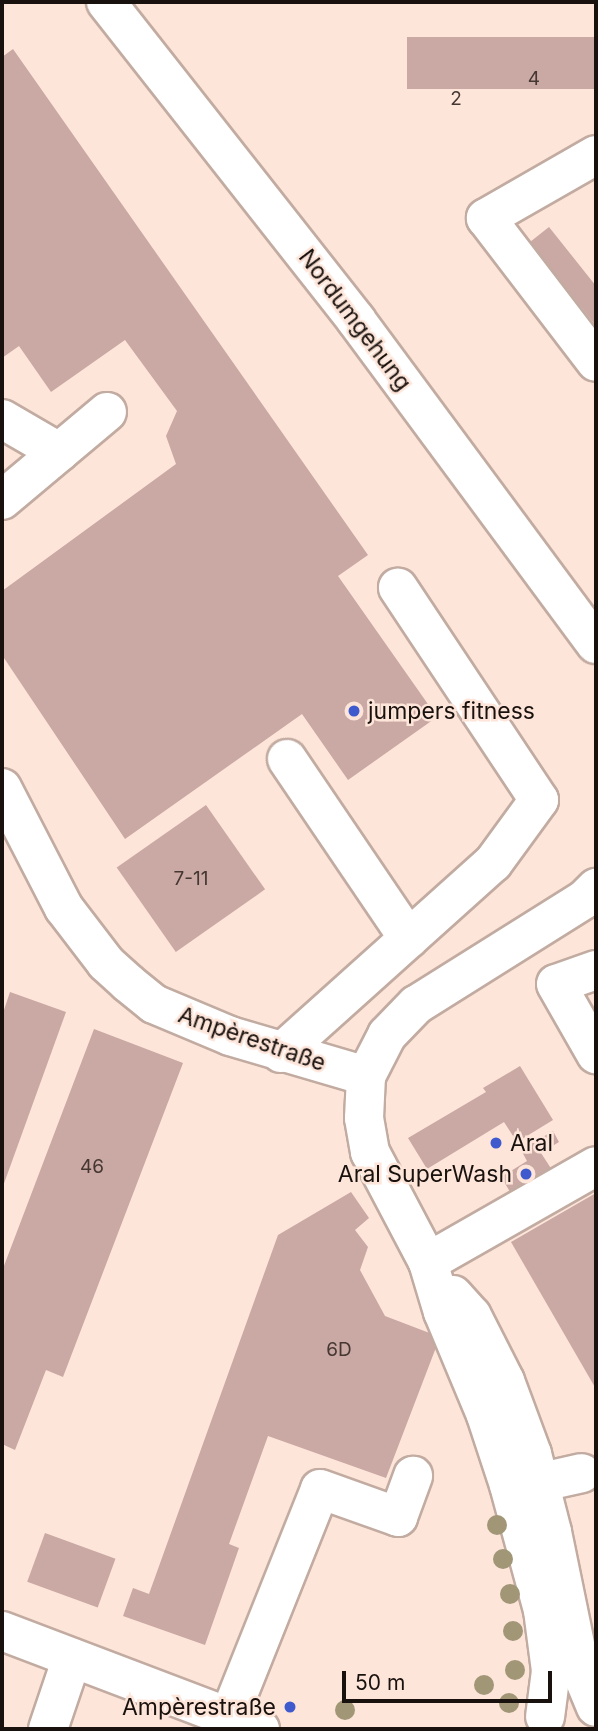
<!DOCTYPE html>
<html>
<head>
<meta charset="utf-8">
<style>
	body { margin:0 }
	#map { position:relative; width:598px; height:1731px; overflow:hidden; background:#fde5da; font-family:Inter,sans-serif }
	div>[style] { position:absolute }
	.building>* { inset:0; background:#caa8a3; transform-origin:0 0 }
	.roads { filter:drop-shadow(2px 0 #c2aba1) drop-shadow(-2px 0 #c2aba1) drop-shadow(0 2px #c2aba1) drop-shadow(0 -2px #c2aba1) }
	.minor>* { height:38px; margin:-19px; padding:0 19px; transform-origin:19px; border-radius:19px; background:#fff }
	.major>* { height:38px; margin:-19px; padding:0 19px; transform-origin:19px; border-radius:19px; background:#fff }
	.trees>* { width:20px; height:20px; margin:-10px; border-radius:50%; background:#a19777 }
	.dots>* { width:19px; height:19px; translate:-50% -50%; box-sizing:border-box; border:4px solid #fde5da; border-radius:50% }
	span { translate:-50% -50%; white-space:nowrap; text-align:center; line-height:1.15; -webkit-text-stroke:5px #fde5da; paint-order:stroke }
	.number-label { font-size:19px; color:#453732 }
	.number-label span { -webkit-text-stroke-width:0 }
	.street-label { font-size:23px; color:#19110d }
	.poi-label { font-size:23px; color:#19110d }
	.left { translate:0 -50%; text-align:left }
	.right { translate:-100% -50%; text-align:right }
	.frame { position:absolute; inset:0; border:4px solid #19110d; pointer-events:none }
	.scale { position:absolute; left:342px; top:1671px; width:210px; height:32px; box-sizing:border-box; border:4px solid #19110d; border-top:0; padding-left:9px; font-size:21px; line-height:24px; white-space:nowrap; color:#19110d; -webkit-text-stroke:5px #fde5da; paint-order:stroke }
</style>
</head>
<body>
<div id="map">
	<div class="building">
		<div style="left:596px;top:37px;width:52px;height:189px;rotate:90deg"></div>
		<div style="clip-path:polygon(13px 49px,368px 555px,338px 576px,437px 717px,348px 780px,302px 714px,125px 839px,2px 655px,2px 591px,176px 464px,166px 436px,177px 411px,125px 340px,51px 392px,19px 346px,2px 358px,2px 57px)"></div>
		<div style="clip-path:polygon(549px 227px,596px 286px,596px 326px,530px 242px)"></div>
		<div style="left:206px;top:805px;width:103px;height:109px;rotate:55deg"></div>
		<div style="clip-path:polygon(10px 992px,66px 1012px,2px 1189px,2px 1016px)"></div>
		<div style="clip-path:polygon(94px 1029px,183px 1063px,63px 1377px,46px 1370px,15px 1450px,2px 1444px,2px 1271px)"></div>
		<div style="clip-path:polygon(520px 1066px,553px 1120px,517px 1142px,504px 1122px,427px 1169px,408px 1138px,486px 1092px,483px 1088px)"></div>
		<div style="clip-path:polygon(553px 1131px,559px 1142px,541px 1153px,552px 1170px,512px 1195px,501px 1177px,527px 1161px,521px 1150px)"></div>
		<div style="clip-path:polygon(351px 1192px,369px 1218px,355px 1230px,368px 1247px,360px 1270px,385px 1316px,440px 1337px,386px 1478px,268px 1436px,229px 1544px,239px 1548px,205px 1645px,123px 1616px,133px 1588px,149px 1594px,278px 1235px)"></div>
		<div style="clip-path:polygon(596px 1193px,596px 1389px,511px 1242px)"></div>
		<div style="left:45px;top:1533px;width:75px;height:52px;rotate:20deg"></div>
	</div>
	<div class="roads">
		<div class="minor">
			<div style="left:596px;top:155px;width:127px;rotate:150.2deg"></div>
			<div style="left:486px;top:218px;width:181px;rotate:52.6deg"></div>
			<div style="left:2px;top:419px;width:66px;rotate:30.1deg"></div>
			<div style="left:2px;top:500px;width:137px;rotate:-40deg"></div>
			<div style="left:287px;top:759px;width:217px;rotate:55.9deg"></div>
			<div style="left:2px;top:788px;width:135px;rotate:62.7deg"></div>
			<div style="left:64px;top:908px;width:69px;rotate:52.6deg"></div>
			<div style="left:106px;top:963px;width:30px;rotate:42deg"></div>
			<div style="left:128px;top:983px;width:33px;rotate:39deg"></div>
			<div style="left:154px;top:1004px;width:82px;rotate:22.8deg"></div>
			<div style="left:230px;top:1036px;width:142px;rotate:16.4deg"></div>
			<div style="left:366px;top:1076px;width:42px;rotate:92.7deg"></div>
			<div style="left:364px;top:1118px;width:35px;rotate:80deg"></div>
			<div style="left:370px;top:1152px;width:124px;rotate:62.2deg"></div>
			<div style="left:428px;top:1262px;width:52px;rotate:73.3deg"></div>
			<div style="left:443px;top:1312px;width:112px;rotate:67.3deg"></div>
			<div style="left:486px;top:1415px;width:74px;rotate:71.8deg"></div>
			<div style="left:509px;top:1485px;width:130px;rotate:74.8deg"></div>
			<div style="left:543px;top:1610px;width:62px;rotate:82.5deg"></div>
			<div style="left:551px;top:1671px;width:46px;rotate:97.4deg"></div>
			<div style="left:596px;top:970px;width:42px;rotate:160.7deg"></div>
			<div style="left:556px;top:984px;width:81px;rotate:60.3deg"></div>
			<div style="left:281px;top:1053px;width:285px;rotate:-41.9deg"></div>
			<div style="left:493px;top:863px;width:78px;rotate:-53.9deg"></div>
			<div style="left:539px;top:800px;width:255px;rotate:-123.6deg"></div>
			<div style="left:428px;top:1262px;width:193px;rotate:-29.7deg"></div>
			<div style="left:453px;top:1295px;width:28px;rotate:48deg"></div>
			<div style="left:472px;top:1316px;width:73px;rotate:63.1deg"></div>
			<div style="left:505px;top:1381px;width:78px;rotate:69.7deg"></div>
			<div style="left:532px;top:1454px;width:81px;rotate:75.6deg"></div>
			<div style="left:552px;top:1532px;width:140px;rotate:78.4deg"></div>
			<div style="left:580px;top:1669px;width:41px;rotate:67.2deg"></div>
			<div style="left:521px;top:1477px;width:9px;rotate:72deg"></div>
			<div style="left:524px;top:1486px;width:59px;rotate:-12.6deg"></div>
			<div style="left:2px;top:1631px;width:276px;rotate:20.8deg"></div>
			<div style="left:229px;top:1717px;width:245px;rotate:-68.2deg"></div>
			<div style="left:320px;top:1489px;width:83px;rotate:19.7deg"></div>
			<div style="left:398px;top:1517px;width:44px;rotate:-69.9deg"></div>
			<div style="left:48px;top:1729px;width:75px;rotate:-71.3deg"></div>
		</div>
		<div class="major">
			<div style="left:106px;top:2px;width:405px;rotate:51.8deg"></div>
			<div style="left:356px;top:320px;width:403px;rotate:53.5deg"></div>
			<div style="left:366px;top:1076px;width:46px;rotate:-62.9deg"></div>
			<div style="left:387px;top:1035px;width:42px;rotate:-46deg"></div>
			<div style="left:416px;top:1005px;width:199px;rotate:-32.1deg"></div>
			<div style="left:585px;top:899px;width:16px;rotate:-45deg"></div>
		</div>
	</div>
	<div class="trees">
		<div style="left:497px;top:1525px"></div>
		<div style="left:503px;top:1559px"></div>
		<div style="left:510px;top:1594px"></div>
		<div style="left:513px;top:1631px"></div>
		<div style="left:515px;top:1670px"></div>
		<div style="left:484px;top:1685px"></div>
		<div style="left:509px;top:1703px"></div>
		<div style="left:345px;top:1710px"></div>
	</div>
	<div class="dots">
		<div style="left:354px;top:711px;background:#3f5acd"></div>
		<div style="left:496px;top:1143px;background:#3f5acd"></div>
		<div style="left:526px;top:1174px;background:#3f5acd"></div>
		<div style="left:290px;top:1707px;background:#3f5acd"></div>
	</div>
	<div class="number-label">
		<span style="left:534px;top:79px">4</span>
		<span style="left:456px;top:99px">2</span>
		<span style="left:191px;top:879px">7-11</span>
		<span style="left:92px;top:1167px">46</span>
		<span style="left:339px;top:1350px">6D</span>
	</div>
	<div class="street-label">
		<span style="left:355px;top:320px;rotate:53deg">Nordumgehung</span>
		<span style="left:252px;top:1039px;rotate:19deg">Ampèrestraße</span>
	</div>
	<div class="poi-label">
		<span class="left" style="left:368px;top:711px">jumpers fitness</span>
		<span class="left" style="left:510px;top:1143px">Aral</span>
		<span class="right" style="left:512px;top:1174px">Aral SuperWash</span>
		<span class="right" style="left:276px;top:1707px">Ampèrestraße</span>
	</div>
	<div class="frame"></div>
	<div class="scale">50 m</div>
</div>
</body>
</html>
